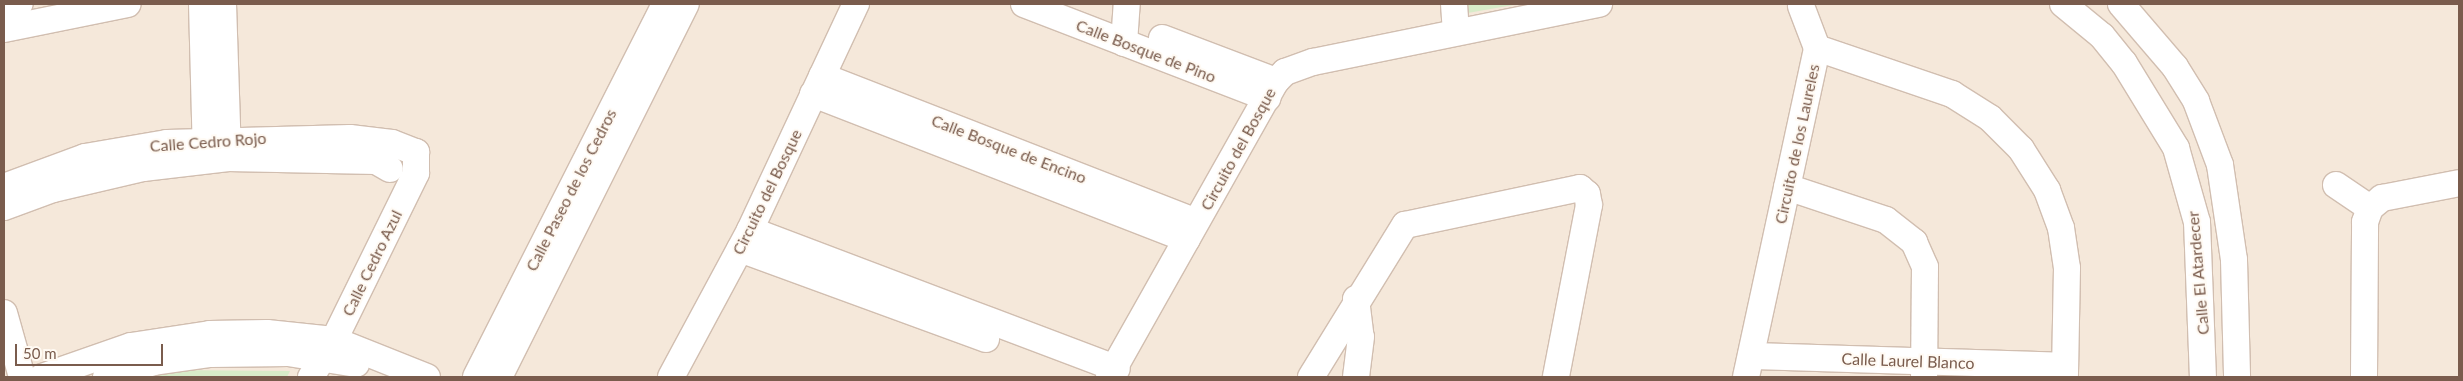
<!DOCTYPE html>
<html>
<head>
<meta charset="utf-8">
<style>
	body { margin:0 }
	#map { position:relative; width:2463px; height:381px; overflow:hidden; background:#fdf6ec; font-family:Lato,sans-serif }
	div>[style] { position:absolute }
	.residential>* { inset:0; background:#f5e8da; transform-origin:0 0 }
	.green>* { inset:0; background:#d8ecc9 }
	.roads { filter:drop-shadow(1px 0 #d1beb0) drop-shadow(-1px 0 #d1beb0) drop-shadow(0 1px #d1beb0) drop-shadow(0 -1px #d1beb0) }
	.minor>* { height:26px; margin:-13px; padding:0 13px; transform-origin:13px; border-radius:13px; background:#fff }
	span { translate:-50% -50%; white-space:nowrap; text-align:center; line-height:1.15; -webkit-text-stroke:4px #fffaf3; paint-order:stroke }
	.street-label { font-size:16px; color:#7a5c4d }
	.frame { position:absolute; inset:0; border:5px solid #7a5c4d; pointer-events:none }
	.scale { position:absolute; left:15px; top:344px; width:148px; height:22px; box-sizing:border-box; border:2px solid #7a5c4d; border-top:0; padding-left:6px; font-size:15px; line-height:18px; white-space:nowrap; color:#7a5c4d; -webkit-text-stroke:4px #fffaf3; paint-order:stroke }
</style>
</head>
<body>
<div id="map">
	<div class="residential">
		<div style="left:4px;top:4px;width:2455px;height:373px"></div>
	</div>
	<div class="green">
		<div style="clip-path:polygon(1463px 4px,1519px 4px,1462px 14px)"></div>
		<div style="clip-path:polygon(167px 370px,290px 371px,287px 377px,146px 377px)"></div>
	</div>
	<div class="roads">
		<div class="minor">
			<div style="left:202px;top:4px;width:154px;rotate:88.5deg"></div>
			<div style="left:223px;top:4px;width:150px;rotate:88.1deg"></div>
			<div style="left:1024px;top:4px;width:261px;rotate:21.1deg"></div>
			<div style="left:1454px;top:4px;width:28px;rotate:86deg"></div>
			<div style="left:2063px;top:4px;width:50px;rotate:39.4deg"></div>
			<div style="left:2102px;top:36px;width:35px;rotate:51deg"></div>
			<div style="left:2124px;top:63px;width:100px;rotate:58.5deg"></div>
			<div style="left:2176px;top:148px;width:77px;rotate:74.2deg"></div>
			<div style="left:2197px;top:222px;width:155px;rotate:87.8deg"></div>
			<div style="left:2121px;top:4px;width:83px;rotate:49.4deg"></div>
			<div style="left:2175px;top:67px;width:40px;rotate:58deg"></div>
			<div style="left:2196px;top:101px;width:68px;rotate:69.4deg"></div>
			<div style="left:2220px;top:165px;width:96px;rotate:81.6deg"></div>
			<div style="left:2234px;top:260px;width:117px;rotate:88.5deg"></div>
			<div style="left:1801px;top:6px;width:45px;rotate:69.1deg"></div>
			<div style="left:4px;top:8px;width:16px;rotate:-14deg"></div>
			<div style="left:4px;top:29px;width:126px;rotate:-11.4deg"></div>
			<div style="left:1162px;top:38px;width:122px;rotate:20.7deg"></div>
			<div style="left:1124px;top:43px;width:39px;rotate:-86deg"></div>
			<div style="left:1817px;top:48px;width:143px;rotate:18.8deg"></div>
			<div style="left:1952px;top:94px;width:45px;rotate:32.3deg"></div>
			<div style="left:1990px;top:118px;width:44px;rotate:45deg"></div>
			<div style="left:2021px;top:149px;width:49px;rotate:57.6deg"></div>
			<div style="left:2047px;top:190px;width:40px;rotate:69.8deg"></div>
			<div style="left:2061px;top:228px;width:40px;rotate:81.5deg"></div>
			<div style="left:2067px;top:268px;width:109px;rotate:91.1deg"></div>
			<div style="left:822px;top:76px;width:401px;rotate:21.3deg"></div>
			<div style="left:813px;top:94px;width:401px;rotate:21.2deg"></div>
			<div style="left:2336px;top:185px;width:41px;rotate:34.1deg"></div>
			<div style="left:4px;top:187px;width:86px;rotate:-20.3deg"></div>
			<div style="left:85px;top:157px;width:83px;rotate:-9.7deg"></div>
			<div style="left:167px;top:143px;width:183px;rotate:-1.6deg"></div>
			<div style="left:350px;top:138px;width:42px;rotate:6.8deg"></div>
			<div style="left:392px;top:143px;width:26px;rotate:21deg"></div>
			<div style="left:1787px;top:187px;width:104px;rotate:18.4deg"></div>
			<div style="left:1886px;top:220px;width:36px;rotate:38deg"></div>
			<div style="left:1914px;top:242px;width:27px;rotate:66deg"></div>
			<div style="left:1925px;top:267px;width:110px;rotate:90.5deg"></div>
			<div style="left:4px;top:207px;width:52px;rotate:-20.2deg"></div>
			<div style="left:53px;top:189px;width:92px;rotate:-13.1deg"></div>
			<div style="left:143px;top:168px;width:86px;rotate:-6.7deg"></div>
			<div style="left:228px;top:158px;width:148px;rotate:1.2deg"></div>
			<div style="left:376px;top:161px;width:16px;rotate:30deg"></div>
			<div style="left:750px;top:230px;width:392px;rotate:20.7deg"></div>
			<div style="left:740px;top:249px;width:262px;rotate:20.1deg"></div>
			<div style="left:1356px;top:299px;width:38px;rotate:83deg"></div>
			<div style="left:1361px;top:337px;width:40px;rotate:97.1deg"></div>
			<div style="left:4px;top:313px;width:66px;rotate:74.3deg"></div>
			<div style="left:1751px;top:356px;width:314px;rotate:1.8deg"></div>
			<div style="left:42px;top:377px;width:94px;rotate:-19.2deg"></div>
			<div style="left:131px;top:346px;width:80px;rotate:-8.6deg"></div>
			<div style="left:210px;top:334px;width:57px;rotate:-1deg"></div>
			<div style="left:267px;top:333px;width:67px;rotate:6deg"></div>
			<div style="left:334px;top:340px;width:100px;rotate:21.7deg"></div>
			<div style="left:106px;top:377px;width:50px;rotate:-17.4deg"></div>
			<div style="left:154px;top:362px;width:57px;rotate:-8.1deg"></div>
			<div style="left:210px;top:354px;width:78px;rotate:-0.7deg"></div>
			<div style="left:288px;top:353px;width:69px;rotate:9.2deg"></div>
			<div style="left:311px;top:377px;width:44px;rotate:-58.1deg"></div>
			<div style="left:334px;top:340px;width:186px;rotate:-63.8deg"></div>
			<div style="left:416px;top:173px;width:21px;rotate:-90deg"></div>
			<div style="left:476px;top:377px;width:418px;rotate:-63.1deg"></div>
			<div style="left:499px;top:377px;width:417px;rotate:-63.4deg"></div>
			<div style="left:671px;top:377px;width:167px;rotate:-61.7deg"></div>
			<div style="left:750px;top:230px;width:250px;rotate:-64.9deg"></div>
			<div style="left:1109px;top:377px;width:340px;rotate:-60.6deg"></div>
			<div style="left:1276px;top:81px;width:13px;rotate:-45deg"></div>
			<div style="left:1285px;top:72px;width:30px;rotate:-20deg"></div>
			<div style="left:1313px;top:62px;width:292px;rotate:-11.5deg"></div>
			<div style="left:1311px;top:377px;width:179px;rotate:-58.3deg"></div>
			<div style="left:1405px;top:225px;width:179px;rotate:-11.9deg"></div>
			<div style="left:1580px;top:188px;width:9px;rotate:41deg"></div>
			<div style="left:1587px;top:194px;width:11px;rotate:80deg"></div>
			<div style="left:1589px;top:205px;width:175px;rotate:100.9deg"></div>
			<div style="left:1746px;top:377px;width:337px;rotate:-77.8deg"></div>
			<div style="left:2364px;top:377px;width:155px;rotate:-89.6deg"></div>
			<div style="left:2365px;top:222px;width:15px;rotate:-70deg"></div>
			<div style="left:2370px;top:208px;width:16px;rotate:-40deg"></div>
			<div style="left:2382px;top:198px;width:78px;rotate:-11deg"></div>
		</div>
	</div>
	<div class="street-label">
		<span style="left:1146px;top:51px;rotate:21deg">Calle Bosque de Pino</span>
		<span style="left:208px;top:142px;rotate:-4deg">Calle Cedro Rojo</span>
		<span style="left:1797px;top:144px;rotate:-78deg">Circuito de los Laureles</span>
		<span style="left:1009px;top:149px;rotate:21deg">Calle Bosque de Encino</span>
		<span style="left:1238px;top:149px;rotate:-61deg">Circuito del Bosque</span>
		<span style="left:571px;top:190px;rotate:-63deg">Calle Paseo de los Cedros</span>
		<span style="left:767px;top:192px;rotate:-64deg">Circuito del Bosque</span>
		<span style="left:372px;top:263px;rotate:-64deg">Calle Cedro Azul</span>
		<span style="left:2198px;top:273px;rotate:-95deg">Calle El Atardecer</span>
		<span style="left:1908px;top:361px;rotate:2deg">Calle Laurel Blanco</span>
	</div>
	<div class="frame"></div>
	<div class="scale">50 m</div>
</div>
</body>
</html>
